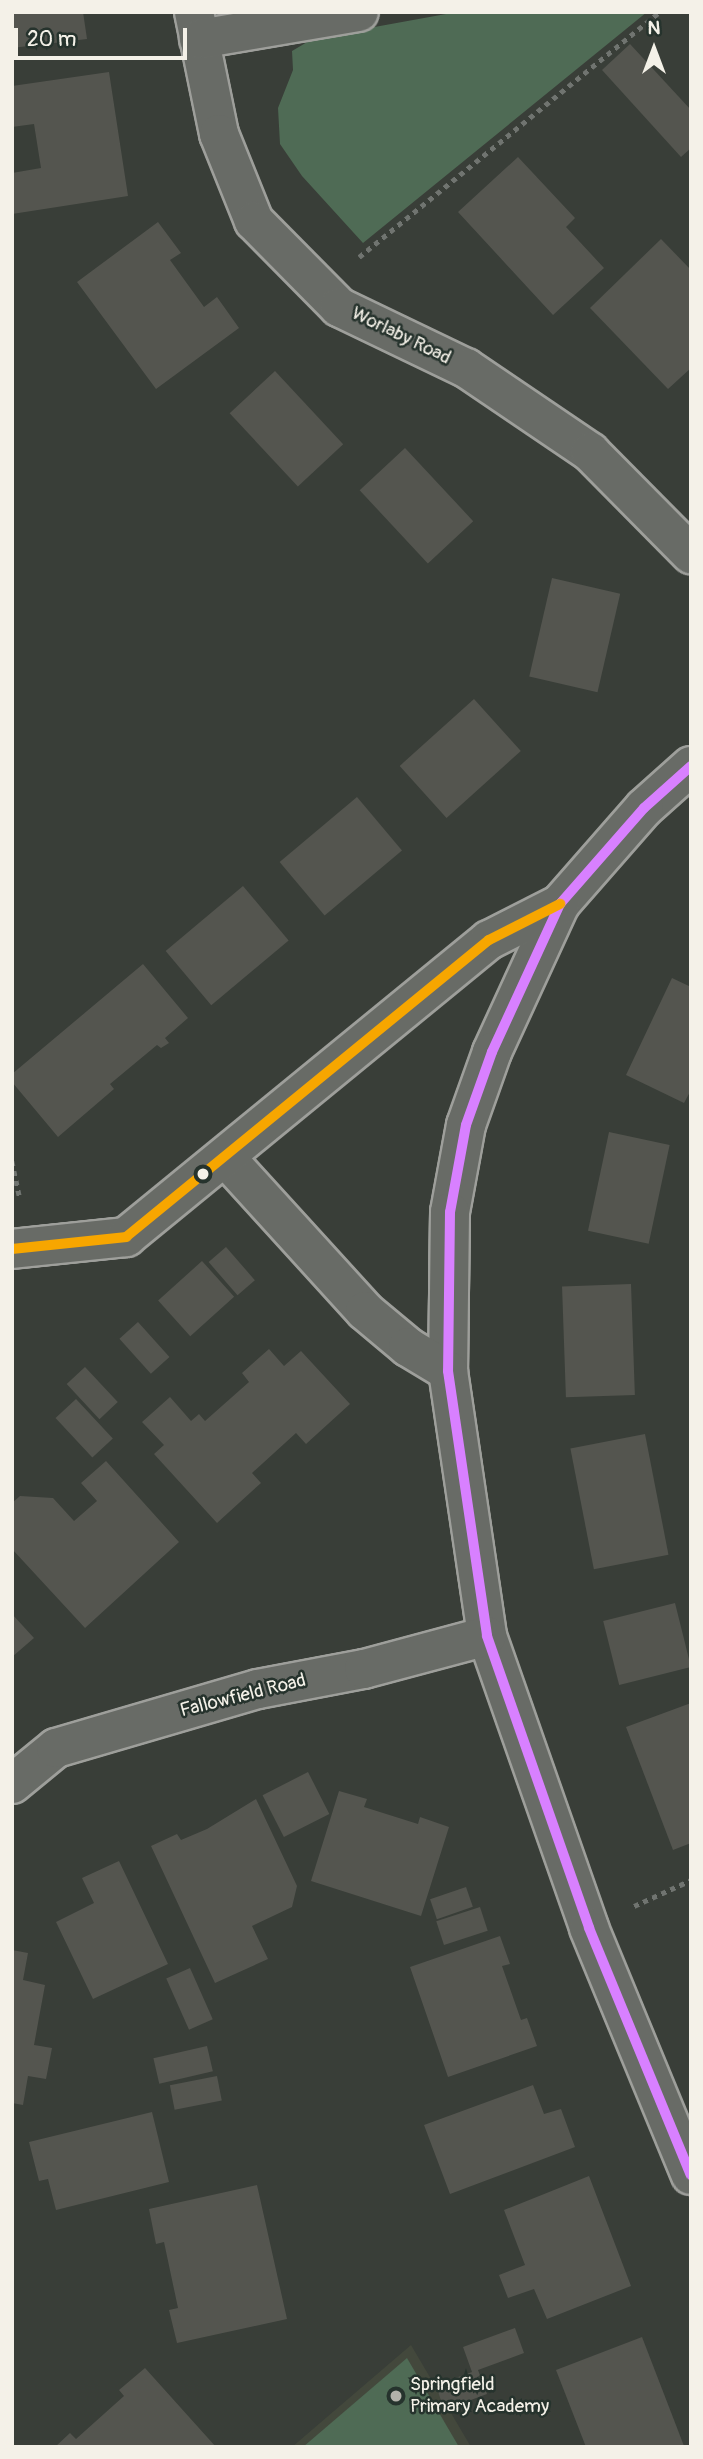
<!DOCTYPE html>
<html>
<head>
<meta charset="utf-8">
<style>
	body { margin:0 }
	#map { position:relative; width:703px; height:2459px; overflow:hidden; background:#393e38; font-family:Pangolin,sans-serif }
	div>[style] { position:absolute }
	.built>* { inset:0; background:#43483c }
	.green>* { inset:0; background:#4f6b55 }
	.building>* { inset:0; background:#54554f; transform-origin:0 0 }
	.path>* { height:4.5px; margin-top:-2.25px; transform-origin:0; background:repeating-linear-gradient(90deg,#707470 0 5px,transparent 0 10px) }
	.roads { filter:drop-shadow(2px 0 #9e9f9b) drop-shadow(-2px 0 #9e9f9b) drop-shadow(0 2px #9e9f9b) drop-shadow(0 -2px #9e9f9b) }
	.street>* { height:38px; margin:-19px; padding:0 19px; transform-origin:19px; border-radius:19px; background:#686b66 }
	.bus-1>* { height:10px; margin:-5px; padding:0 5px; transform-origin:5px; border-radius:5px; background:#d880ff }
	.bus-2>* { height:10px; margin:-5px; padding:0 5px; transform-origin:5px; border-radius:5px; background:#f7a600 }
	.dots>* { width:19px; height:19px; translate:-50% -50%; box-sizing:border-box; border:4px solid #26332d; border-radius:50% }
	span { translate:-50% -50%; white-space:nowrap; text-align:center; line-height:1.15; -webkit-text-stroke:5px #26332d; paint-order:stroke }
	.street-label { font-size:19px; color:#f4f1e8 }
	.poi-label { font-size:19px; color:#f4f1e8 }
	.left { translate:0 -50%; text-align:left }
	.frame { position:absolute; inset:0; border:14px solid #f4f1e8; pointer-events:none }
	.north { position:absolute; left:619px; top:14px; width:70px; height:70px; -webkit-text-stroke:5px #26332d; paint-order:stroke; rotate:0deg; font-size:19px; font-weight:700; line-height:28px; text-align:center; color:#f4f1e8 }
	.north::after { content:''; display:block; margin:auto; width:24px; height:32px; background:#f4f1e8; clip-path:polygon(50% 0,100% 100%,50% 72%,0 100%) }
	.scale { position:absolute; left:14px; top:28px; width:173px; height:32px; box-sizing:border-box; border:4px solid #f4f1e8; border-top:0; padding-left:9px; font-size:21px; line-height:24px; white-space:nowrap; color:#f4f1e8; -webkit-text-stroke:5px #26332d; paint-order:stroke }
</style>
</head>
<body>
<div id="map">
	<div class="built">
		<div style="clip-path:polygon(411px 2345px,471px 2447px,292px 2447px)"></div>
	</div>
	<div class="green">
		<div style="clip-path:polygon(457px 12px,647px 12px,363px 243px,302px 176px,280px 144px,278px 108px,293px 70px,292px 51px,314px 38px)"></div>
		<div style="clip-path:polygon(407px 2358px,459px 2447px,303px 2447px)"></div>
	</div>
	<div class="building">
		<div style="clip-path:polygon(12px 12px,83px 12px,87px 39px,12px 48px)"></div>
		<div style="clip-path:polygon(630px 44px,691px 110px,691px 148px,681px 157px,602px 70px)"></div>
		<div style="clip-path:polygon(109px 72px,128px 196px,12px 214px,12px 173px,41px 168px,34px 124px,12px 127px,12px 86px)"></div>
		<div style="clip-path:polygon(518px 157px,575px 218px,566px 227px,604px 268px,553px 315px,458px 212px)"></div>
		<div style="clip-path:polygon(158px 222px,181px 253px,170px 260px,204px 307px,217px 297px,239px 328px,156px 389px,77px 282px)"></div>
		<div style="clip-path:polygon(661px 239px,691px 270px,691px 368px,668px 389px,590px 308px)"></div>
		<div style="left:275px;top:371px;width:100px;height:62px;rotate:47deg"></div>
		<div style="left:405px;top:448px;width:100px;height:62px;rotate:47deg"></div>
		<div style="left:552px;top:578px;width:70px;height:101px;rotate:13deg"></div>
		<div style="left:474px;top:699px;width:70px;height:100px;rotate:48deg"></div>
		<div style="left:357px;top:797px;width:70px;height:101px;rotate:50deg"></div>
		<div style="left:243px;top:886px;width:71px;height:101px;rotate:50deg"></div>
		<div style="clip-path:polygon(143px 964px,188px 1018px,165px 1038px,169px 1043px,161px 1048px,157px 1045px,110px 1084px,114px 1089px,58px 1137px,12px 1082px,12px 1074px)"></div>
		<div style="clip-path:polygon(672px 978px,691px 987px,691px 1090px,684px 1103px,626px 1075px)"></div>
		<div style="left:609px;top:1132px;width:62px;height:101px;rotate:12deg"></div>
		<div style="left:226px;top:1247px;width:44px;height:23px;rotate:49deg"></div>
		<div style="left:202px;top:1261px;width:48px;height:59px;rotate:48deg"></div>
		<div style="left:631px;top:1284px;width:111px;height:69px;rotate:88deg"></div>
		<div style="left:138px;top:1322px;width:47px;height:25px;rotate:48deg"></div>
		<div style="clip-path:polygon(269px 1349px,284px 1366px,301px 1351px,350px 1404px,306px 1444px,296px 1433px,252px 1473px,261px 1483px,217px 1523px,154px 1454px,164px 1445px,142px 1422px,170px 1397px,191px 1421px,199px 1414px,205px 1421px,249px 1382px,242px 1373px)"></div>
		<div style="left:85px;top:1367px;width:48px;height:25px;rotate:47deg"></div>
		<div style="left:76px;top:1399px;width:54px;height:28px;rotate:47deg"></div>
		<div style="left:645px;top:1434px;width:123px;height:76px;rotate:79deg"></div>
		<div style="clip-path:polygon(106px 1461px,179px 1542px,85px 1628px,12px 1549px,12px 1503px,20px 1496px,53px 1498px,74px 1521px,97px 1501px,81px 1483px)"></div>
		<div style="left:675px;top:1603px;width:66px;height:74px;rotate:76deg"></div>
		<div style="clip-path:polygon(12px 1614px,34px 1638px,12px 1657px)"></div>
		<div style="clip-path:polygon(691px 1703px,691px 1843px,673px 1850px,626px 1727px)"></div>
		<div style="left:308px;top:1772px;width:47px;height:51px;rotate:63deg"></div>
		<div style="clip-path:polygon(339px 1791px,367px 1799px,364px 1807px,418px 1824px,420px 1817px,449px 1827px,421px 1916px,311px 1881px)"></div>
		<div style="clip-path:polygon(256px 1799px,297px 1886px,292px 1907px,252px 1926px,268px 1959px,215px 1983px,151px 1846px,177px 1834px,181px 1840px,207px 1829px)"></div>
		<div style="clip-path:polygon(119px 1861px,168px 1964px,93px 1999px,56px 1922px,94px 1903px,82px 1878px)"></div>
		<div style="left:466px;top:1887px;width:21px;height:38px;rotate:71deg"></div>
		<div style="left:480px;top:1907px;width:25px;height:46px;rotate:72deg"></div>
		<div style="clip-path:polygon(500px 1936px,510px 1964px,502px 1966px,521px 2020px,527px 2018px,537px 2046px,448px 2077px,410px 1967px)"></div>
		<div style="clip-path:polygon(12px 1950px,28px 1953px,23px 1980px,45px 1985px,34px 2045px,52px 2048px,46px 2079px,28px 2076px,23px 2105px,12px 2103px)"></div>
		<div style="left:190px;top:1968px;width:56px;height:26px;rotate:66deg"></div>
		<div style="left:207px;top:2046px;width:26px;height:55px;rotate:77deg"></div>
		<div style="left:217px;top:2076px;width:25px;height:48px;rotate:79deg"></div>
		<div style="clip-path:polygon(533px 2085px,544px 2114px,561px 2109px,575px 2147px,450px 2194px,424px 2125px)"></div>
		<div style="clip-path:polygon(152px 2112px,169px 2182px,56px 2210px,48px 2179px,39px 2181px,29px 2142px)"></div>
		<div style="clip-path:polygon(589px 2176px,631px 2286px,547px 2319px,534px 2289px,508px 2298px,499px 2275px,525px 2265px,504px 2210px)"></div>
		<div style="clip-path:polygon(257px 2185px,287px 2319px,177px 2343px,169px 2310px,178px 2308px,164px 2242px,156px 2244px,149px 2209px)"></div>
		<div style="clip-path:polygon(515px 2328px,524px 2353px,478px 2370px,487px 2394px,444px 2410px,436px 2385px,472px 2372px,463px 2347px)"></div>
		<div style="clip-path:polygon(642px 2337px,684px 2446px,586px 2447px,556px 2370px)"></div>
		<div style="clip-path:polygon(145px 2368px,216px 2447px,55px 2447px,70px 2433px,76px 2439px,124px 2396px,119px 2390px)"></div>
	</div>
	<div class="path">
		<div style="left:359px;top:257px;width:387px;rotate:-39.2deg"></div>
		<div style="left:12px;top:1161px;width:38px;rotate:78deg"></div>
		<div style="left:634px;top:1906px;width:63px;rotate:-24.5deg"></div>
	</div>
	<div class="roads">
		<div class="street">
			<div style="left:194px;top:12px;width:125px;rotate:78.4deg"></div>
			<div style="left:219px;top:134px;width:94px;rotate:68.1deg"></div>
			<div style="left:254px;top:221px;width:121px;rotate:45.3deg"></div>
			<div style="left:339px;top:307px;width:141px;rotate:25.7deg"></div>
			<div style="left:466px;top:368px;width:150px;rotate:34.1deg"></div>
			<div style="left:590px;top:452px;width:144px;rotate:45.3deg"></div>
			<div style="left:199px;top:39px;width:162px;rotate:-9.6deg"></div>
			<div style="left:691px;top:766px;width:63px;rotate:138.2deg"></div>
			<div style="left:644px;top:808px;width:128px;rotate:131.2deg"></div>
			<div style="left:560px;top:904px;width:163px;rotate:114.7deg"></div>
			<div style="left:492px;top:1052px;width:77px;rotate:109.6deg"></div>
			<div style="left:466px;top:1125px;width:88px;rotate:100.4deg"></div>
			<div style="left:450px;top:1212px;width:159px;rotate:90.7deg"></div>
			<div style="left:448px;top:1371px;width:268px;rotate:81.6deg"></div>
			<div style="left:487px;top:1636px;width:309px;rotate:70.7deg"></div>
			<div style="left:589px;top:1928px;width:267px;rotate:67.6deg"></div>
			<div style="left:225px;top:1157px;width:208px;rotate:47.7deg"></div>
			<div style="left:365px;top:1311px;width:56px;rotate:39.9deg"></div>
			<div style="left:408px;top:1347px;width:47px;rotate:31deg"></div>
			<div style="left:12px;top:1249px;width:115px;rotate:-6deg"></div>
			<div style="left:126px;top:1237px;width:469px;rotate:-39.3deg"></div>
			<div style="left:489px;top:940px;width:80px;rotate:-26.9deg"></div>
			<div style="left:12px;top:1784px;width:57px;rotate:-39.3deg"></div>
			<div style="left:56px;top:1748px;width:210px;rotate:-16.3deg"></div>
			<div style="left:258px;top:1689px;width:108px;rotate:-10.7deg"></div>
			<div style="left:364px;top:1669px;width:127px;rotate:-15deg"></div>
		</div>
	</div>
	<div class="bus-1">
		<div style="left:691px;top:766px;width:63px;rotate:138.2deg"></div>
		<div style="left:644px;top:808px;width:128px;rotate:131.2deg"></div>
		<div style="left:560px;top:904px;width:163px;rotate:114.7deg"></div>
		<div style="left:492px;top:1052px;width:77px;rotate:109.6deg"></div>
		<div style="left:466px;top:1125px;width:88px;rotate:100.4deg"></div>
		<div style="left:450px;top:1212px;width:159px;rotate:90.7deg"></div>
		<div style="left:448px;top:1371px;width:268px;rotate:81.6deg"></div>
		<div style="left:487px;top:1636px;width:309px;rotate:70.7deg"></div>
		<div style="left:589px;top:1928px;width:267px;rotate:67.6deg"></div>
	</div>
	<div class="bus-2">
		<div style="left:12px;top:1249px;width:115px;rotate:-6deg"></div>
		<div style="left:126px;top:1237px;width:469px;rotate:-39.3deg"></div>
		<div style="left:489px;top:940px;width:80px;rotate:-26.9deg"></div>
	</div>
	<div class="dots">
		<div style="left:203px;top:1174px;background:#f4f1e8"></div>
		<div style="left:396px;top:2396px;background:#b3b2aa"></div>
	</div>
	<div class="street-label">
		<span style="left:401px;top:336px;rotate:26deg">Worlaby Road</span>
		<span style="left:243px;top:1696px;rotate:-14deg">Fallowfield Road</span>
	</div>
	<div class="poi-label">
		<span class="left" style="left:410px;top:2396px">Springfield<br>Primary Academy</span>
	</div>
	<div class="frame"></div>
	<div class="north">N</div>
	<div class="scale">20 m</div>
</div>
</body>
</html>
